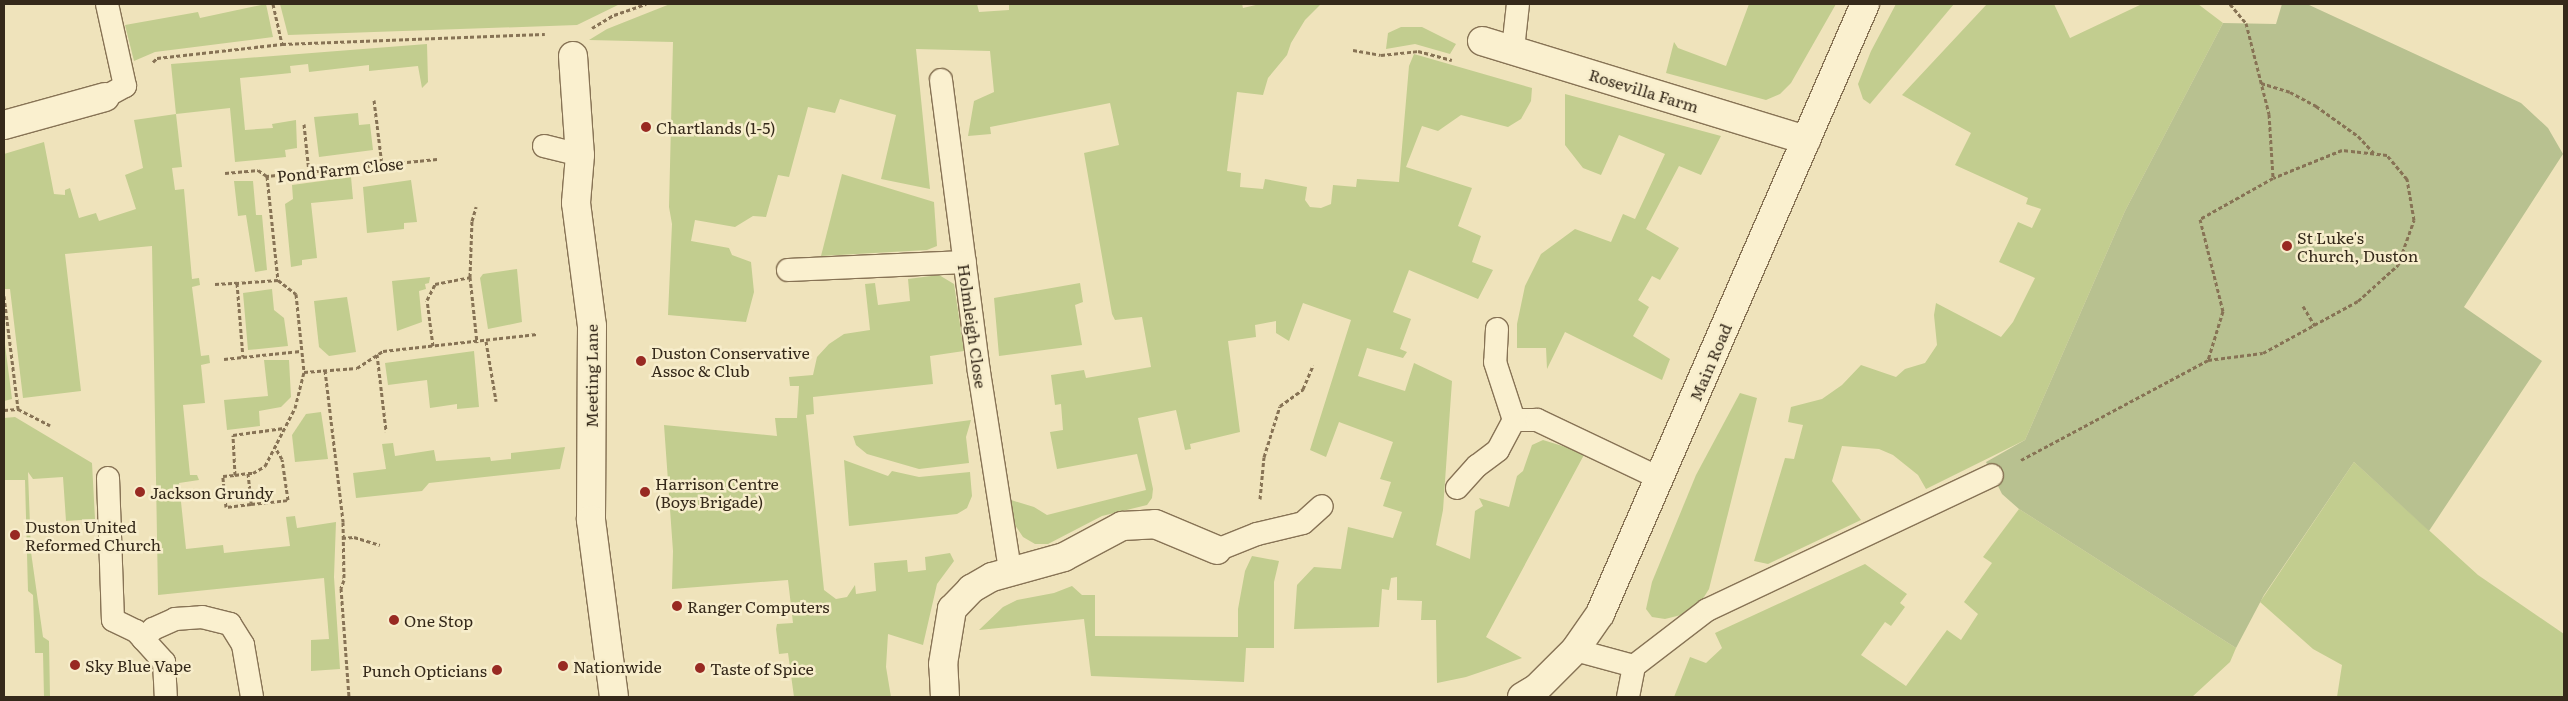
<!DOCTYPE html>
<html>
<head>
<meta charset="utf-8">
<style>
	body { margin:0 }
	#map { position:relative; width:2568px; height:701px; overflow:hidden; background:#efe3bb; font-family:Literata,serif }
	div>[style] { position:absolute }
	.green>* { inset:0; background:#c2cd8f }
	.cemetery>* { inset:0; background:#b8c190 }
	.path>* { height:3px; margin-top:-1.5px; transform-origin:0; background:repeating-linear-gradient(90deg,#877355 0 4px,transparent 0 6.5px) }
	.roads { filter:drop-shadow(1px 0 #877355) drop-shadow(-1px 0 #877355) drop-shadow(0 1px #877355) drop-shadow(0 -1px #877355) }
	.lane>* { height:22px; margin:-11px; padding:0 11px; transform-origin:11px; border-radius:11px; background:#faf0cf }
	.street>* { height:28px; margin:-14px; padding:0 14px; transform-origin:14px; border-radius:14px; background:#faf0cf }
	.secondary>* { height:28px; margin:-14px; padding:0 14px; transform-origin:14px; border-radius:14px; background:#faf0cf }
	.dots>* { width:14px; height:14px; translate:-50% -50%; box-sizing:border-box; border:2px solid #f7edcb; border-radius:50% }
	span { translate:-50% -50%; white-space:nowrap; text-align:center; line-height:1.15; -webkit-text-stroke:5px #f7edcb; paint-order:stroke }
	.street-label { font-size:16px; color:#35291a }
	.poi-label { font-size:16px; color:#35291a }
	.left { translate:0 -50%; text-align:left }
	.right { translate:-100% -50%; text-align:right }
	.frame { position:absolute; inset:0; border:5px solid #35291a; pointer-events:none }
</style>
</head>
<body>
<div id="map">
	<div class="green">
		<div style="clip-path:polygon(266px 4px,273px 37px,155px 52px,134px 61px,125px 25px,198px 12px,200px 18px)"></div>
		<div style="clip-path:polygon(280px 4px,620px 4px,577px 25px,288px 35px)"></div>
		<div style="clip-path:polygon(670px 4px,977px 4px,979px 12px,1009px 10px,1009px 4px,1242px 4px,1243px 8px,1260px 4px,1321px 4px,1305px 20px,1291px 43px,1287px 55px,1268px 78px,1263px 95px,1237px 92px,1227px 171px,1241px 173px,1240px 187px,1263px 189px,1265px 179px,1307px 187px,1305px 200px,1310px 207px,1321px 208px,1331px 204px,1333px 185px,1356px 187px,1357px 179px,1399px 182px,1409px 66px,1414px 54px,1532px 88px,1531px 101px,1521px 119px,1508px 127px,1461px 115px,1438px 131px,1422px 126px,1406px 167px,1472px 188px,1458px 226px,1481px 236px,1472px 262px,1493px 270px,1478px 299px,1409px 270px,1393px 312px,1411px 319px,1400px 349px,1407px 352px,1403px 358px,1367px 348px,1358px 376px,1405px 391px,1414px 363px,1452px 381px,1443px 510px,1436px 545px,1470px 559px,1475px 511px,1483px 506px,1479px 498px,1509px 507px,1517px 476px,1523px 471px,1532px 445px,1543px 440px,1585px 453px,1486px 637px,1522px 658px,1466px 677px,1437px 683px,1436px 620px,1421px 620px,1422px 601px,1397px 600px,1397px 577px,1391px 578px,1389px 590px,1382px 589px,1379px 627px,1294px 629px,1297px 585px,1314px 567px,1341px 569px,1348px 527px,1393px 538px,1402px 512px,1383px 506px,1391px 482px,1380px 479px,1393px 442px,1339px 422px,1326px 457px,1310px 450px,1351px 320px,1303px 303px,1289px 341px,1276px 333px,1276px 321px,1255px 325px,1256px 337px,1228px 341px,1240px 432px,1190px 444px,1191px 449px,1185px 450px,1176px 410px,1138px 418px,1153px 489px,1152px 498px,1147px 505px,1102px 516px,1048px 544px,1035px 544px,1023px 537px,1015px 525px,1011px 500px,1034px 507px,1047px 515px,1146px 490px,1137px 454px,1057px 469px,1050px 432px,1063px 430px,1061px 404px,1055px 405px,1051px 375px,1084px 370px,1086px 378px,1151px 367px,1142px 317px,1115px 320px,1112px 314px,1084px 153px,1119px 145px,1110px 103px,990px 127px,991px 134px,968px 136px,974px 101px,994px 92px,990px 51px,916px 49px,930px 189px,881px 179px,896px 115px,840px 99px,835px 113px,808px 107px,789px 177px,778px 175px,766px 217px,753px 216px,735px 227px,695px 220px,691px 241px,729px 248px,732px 255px,751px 262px,754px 292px,746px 322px,668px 315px,672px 224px,669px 207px,673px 42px,589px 40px,607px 29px)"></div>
		<div style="clip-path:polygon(1749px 4px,1836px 4px,1791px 83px,1780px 94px,1766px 100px,1666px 73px,1674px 42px,1678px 48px,1726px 66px)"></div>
		<div style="clip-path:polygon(1896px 4px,1954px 4px,1870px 104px,1863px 99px,1858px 84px,1871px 51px)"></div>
		<div style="clip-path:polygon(1987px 4px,2054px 4px,2070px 38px,2142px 4px,2198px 4px,2223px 23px,2125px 211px,2025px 440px,1926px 489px,1918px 475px,1893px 455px,1879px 449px,1842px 446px,1832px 481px,1861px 520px,1768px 564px,1754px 561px,1785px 458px,1794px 459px,1803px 425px,1788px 422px,1791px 407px,1822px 399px,1842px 385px,1861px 365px,1896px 377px,1905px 369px,1925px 363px,1937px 345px,1934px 315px,1936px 303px,2001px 337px,2013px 322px,2035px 278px,1999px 262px,2018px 222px,2032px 228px,2041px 209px,2026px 204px,2028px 198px,1955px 165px,1971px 133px,1902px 95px)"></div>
		<div style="clip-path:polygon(1401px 27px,1422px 27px,1456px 44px,1450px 54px,1415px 44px,1386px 49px,1388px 33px)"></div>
		<div style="clip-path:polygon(427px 44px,428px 82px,422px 88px,418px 66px,369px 71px,369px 65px,309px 72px,308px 64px,290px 66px,291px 73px,240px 78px,245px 130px,273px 128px,272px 124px,296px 120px,297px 148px,285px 150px,286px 157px,235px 162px,230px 108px,176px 114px,182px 167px,172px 168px,175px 190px,184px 189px,192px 279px,199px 278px,200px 285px,192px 287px,201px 356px,209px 355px,210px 363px,201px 365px,205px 403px,183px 405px,190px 475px,197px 475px,199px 480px,179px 483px,186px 549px,223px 545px,224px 553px,290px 546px,286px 517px,295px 516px,297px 528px,336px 522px,334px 577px,340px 669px,311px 671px,311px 640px,329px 639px,324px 578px,158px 595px,152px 246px,65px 254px,81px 391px,23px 398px,10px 289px,4px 289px,4px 154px,44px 142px,54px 194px,65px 195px,65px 190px,70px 188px,79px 218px,96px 213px,99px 221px,136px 209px,125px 175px,143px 168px,134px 120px,176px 114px,171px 64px)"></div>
		<div style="clip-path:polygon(1565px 94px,1721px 136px,1701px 175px,1679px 166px,1646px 229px,1679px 248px,1660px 280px,1652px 276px,1638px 300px,1649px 307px,1633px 336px,1670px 359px,1662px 380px,1565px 332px,1547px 369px,1546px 348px,1517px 348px,1517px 324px,1525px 286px,1541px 254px,1575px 229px,1611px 242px,1623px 214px,1635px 219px,1665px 154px,1619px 135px,1601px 175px,1583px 168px,1565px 145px)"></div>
		<div style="clip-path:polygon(358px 113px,359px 125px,370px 124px,373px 150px,319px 157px,314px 117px)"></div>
		<div style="clip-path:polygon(842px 174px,934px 202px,937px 246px,927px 250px,821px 256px)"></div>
		<div style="clip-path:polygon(351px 177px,353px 199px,311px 203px,317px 258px,302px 260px,302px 265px,291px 267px,285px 204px,293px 199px,292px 185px)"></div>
		<div style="clip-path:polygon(411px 180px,417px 222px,404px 223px,404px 229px,367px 233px,363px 187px)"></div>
		<div style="clip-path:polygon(234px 181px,253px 181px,256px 215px,262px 215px,267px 270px,255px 272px,246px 215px,238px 216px)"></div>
		<div style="clip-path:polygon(517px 269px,522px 322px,488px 329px,480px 278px,483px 274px)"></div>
		<div style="clip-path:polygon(939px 275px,954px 284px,964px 351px,930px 356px,933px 384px,813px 397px,814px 414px,806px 415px,824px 590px,836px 599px,847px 597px,855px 585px,856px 594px,876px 591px,874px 563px,907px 560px,908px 572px,926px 570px,925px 557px,950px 553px,954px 561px,937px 584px,923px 645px,888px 634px,886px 667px,891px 697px,794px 697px,788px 653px,779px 654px,776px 629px,777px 624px,793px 623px,788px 580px,672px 589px,673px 551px,664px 425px,777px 436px,775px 418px,797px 418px,799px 386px,790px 386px,789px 377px,813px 375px,817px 357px,829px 344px,844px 334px,870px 330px,865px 284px,875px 283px,878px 305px,910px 301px,908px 279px)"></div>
		<div style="clip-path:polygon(430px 277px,429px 283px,425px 284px,426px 289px,419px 291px,422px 322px,397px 331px,392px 281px)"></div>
		<div style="clip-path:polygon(1080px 283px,1083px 302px,1075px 305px,1082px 345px,999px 356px,994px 298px)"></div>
		<div style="clip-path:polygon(272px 289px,274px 310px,284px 318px,288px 346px,248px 350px,243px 293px)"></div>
		<div style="clip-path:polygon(347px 297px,356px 352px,329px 356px,319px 347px,314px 301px)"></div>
		<div style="clip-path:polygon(4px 337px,12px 399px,4px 401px)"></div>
		<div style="clip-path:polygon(474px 351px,479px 407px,457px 409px,457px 404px,430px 408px,427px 380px,388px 385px,385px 363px)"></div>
		<div style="clip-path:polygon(264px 360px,289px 360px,291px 397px,281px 407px,259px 411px,260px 426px,227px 430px,224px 400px,268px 396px)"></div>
		<div style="clip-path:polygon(1740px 393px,1757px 398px,1709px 589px,1699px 605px,1681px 615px,1665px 619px,1652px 617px,1646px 609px,1652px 582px,1696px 475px)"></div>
		<div style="clip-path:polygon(321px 412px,328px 459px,295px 462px,292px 435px,306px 414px)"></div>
		<div style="clip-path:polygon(15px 417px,92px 463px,95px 519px,66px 521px,63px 477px,33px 479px,28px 472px,31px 552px,43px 637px,49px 641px,50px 697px,44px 697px,43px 653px,35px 653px,33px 595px,28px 591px,25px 480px,4px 480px,4px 418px)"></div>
		<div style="clip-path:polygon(971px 420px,966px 437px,969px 463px,919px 469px,867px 454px,856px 445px,853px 436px)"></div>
		<div style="clip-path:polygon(393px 443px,395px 456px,434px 450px,436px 461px,490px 457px,491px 461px,511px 459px,511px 453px,565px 447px,560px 469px,429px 483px,422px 491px,356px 498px,353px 473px,386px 469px,382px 444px)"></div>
		<div style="clip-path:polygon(844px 460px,888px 476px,892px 471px,919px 477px,970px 472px,972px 496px,967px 508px,957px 514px,849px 526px)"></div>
		<div style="clip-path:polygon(2354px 462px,2478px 575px,2564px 634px,2564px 697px,2337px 697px,2342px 665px,2313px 649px,2260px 602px)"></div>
		<div style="clip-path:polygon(2019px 509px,2236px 648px,2230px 662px,2192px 697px,1674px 697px,1690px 657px,1706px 663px,1722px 648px,1715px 633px,1865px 564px,1907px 594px,1900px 603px,1905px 607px,1891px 626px,1885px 622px,1861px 655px,1906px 686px,1947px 630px,1961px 640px,1978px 614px,1964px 602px,1992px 563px,1983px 557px)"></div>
		<div style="clip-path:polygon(1252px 556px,1279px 561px,1274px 582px,1274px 648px,1246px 648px,1244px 682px,1091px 676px,1084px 619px,979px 630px,1003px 607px,1017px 600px,1054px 593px,1072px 586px,1082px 595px,1095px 595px,1095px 636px,1238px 637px,1238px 609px,1245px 571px)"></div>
	</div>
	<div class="cemetery">
		<div style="clip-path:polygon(2282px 4px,2307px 4px,2521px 103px,2548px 128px,2563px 154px,2464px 307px,2542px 361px,2429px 531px,2354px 462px,2264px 595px,2236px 648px,2019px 509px,2002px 494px,1986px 462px,2025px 440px,2125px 211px,2223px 23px,2276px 24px)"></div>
	</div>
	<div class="path">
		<div style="left:273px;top:4px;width:41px;rotate:77.3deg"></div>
		<div style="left:2230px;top:4px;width:25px;rotate:50deg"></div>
		<div style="left:2246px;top:23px;width:94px;rotate:75.8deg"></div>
		<div style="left:2269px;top:114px;width:64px;rotate:86.4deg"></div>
		<div style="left:592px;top:28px;width:26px;rotate:-31deg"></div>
		<div style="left:614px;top:15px;width:34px;rotate:-19deg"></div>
		<div style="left:1353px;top:50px;width:28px;rotate:10deg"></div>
		<div style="left:1381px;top:55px;width:37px;rotate:-6deg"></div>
		<div style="left:1418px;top:51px;width:35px;rotate:15deg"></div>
		<div style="left:153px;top:62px;width:6px;rotate:-45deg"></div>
		<div style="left:157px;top:58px;width:126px;rotate:-6.4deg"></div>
		<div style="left:282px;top:44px;width:263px;rotate:-2.2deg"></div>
		<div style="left:2261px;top:83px;width:30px;rotate:17deg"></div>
		<div style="left:2290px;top:92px;width:30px;rotate:28deg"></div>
		<div style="left:2316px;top:106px;width:52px;rotate:35.5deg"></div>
		<div style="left:2358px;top:136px;width:23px;rotate:47deg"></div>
		<div style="left:374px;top:100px;width:65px;rotate:83deg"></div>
		<div style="left:304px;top:124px;width:48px;rotate:84.1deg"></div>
		<div style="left:437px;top:159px;width:171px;rotate:174.3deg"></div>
		<div style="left:267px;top:176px;width:105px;rotate:84deg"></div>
		<div style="left:278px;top:280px;width:23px;rotate:38deg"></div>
		<div style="left:296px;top:294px;width:78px;rotate:84.1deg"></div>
		<div style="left:304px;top:372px;width:53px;rotate:-4.3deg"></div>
		<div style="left:357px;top:368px;width:31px;rotate:-33deg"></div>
		<div style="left:383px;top:351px;width:155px;rotate:-6.3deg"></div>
		<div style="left:225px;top:173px;width:33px;rotate:-5deg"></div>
		<div style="left:258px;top:170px;width:11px;rotate:34deg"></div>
		<div style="left:470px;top:277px;width:56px;rotate:-88deg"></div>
		<div style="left:472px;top:221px;width:15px;rotate:-74deg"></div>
		<div style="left:278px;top:280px;width:41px;rotate:175.8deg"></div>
		<div style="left:237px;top:283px;width:74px;rotate:85.4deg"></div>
		<div style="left:243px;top:357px;width:58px;rotate:-5.9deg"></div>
		<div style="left:215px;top:284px;width:22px;rotate:-3deg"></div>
		<div style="left:4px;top:296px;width:114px;rotate:82.9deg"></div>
		<div style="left:2303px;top:306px;width:23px;rotate:59deg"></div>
		<div style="left:486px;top:341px;width:61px;rotate:80.5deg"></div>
		<div style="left:433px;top:346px;width:46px;rotate:-97.4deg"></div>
		<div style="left:427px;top:300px;width:18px;rotate:-63deg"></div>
		<div style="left:435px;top:284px;width:36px;rotate:-11deg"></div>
		<div style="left:470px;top:277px;width:66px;rotate:83.9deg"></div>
		<div style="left:377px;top:354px;width:78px;rotate:83.3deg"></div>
		<div style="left:224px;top:359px;width:19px;rotate:-6deg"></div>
		<div style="left:325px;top:370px;width:153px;rotate:83.2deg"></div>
		<div style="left:343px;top:522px;width:58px;rotate:89deg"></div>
		<div style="left:344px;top:580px;width:9px;rotate:111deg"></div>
		<div style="left:341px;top:588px;width:109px;rotate:85.8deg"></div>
		<div style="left:4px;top:410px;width:14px;rotate:-4deg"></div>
		<div style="left:18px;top:409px;width:36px;rotate:27deg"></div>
		<div style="left:2021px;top:460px;width:212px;rotate:-28.1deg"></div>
		<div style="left:2208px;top:360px;width:55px;rotate:-7.3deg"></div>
		<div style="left:2263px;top:353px;width:108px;rotate:-28.7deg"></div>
		<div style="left:2358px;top:301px;width:54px;rotate:-42deg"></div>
		<div style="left:2398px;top:265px;width:48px;rotate:-70.4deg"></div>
		<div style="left:2414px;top:220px;width:42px;rotate:-99.7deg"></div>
		<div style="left:2407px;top:179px;width:31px;rotate:-130deg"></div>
		<div style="left:2387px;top:155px;width:45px;rotate:-173.7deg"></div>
		<div style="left:2342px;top:150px;width:74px;rotate:157.9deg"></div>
		<div style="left:2273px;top:178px;width:84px;rotate:150.7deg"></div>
		<div style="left:2200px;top:219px;width:95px;rotate:76deg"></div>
		<div style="left:2223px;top:311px;width:51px;rotate:107deg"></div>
		<div style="left:248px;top:473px;width:31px;rotate:84deg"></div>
		<div style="left:251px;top:504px;width:25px;rotate:173deg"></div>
		<div style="left:226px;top:507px;width:31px;rotate:-96deg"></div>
		<div style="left:223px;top:476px;width:12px;rotate:-5deg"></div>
		<div style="left:235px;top:475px;width:13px;rotate:-9deg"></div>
		<div style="left:248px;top:473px;width:5px"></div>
		<div style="left:253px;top:473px;width:14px;rotate:-30deg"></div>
		<div style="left:265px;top:466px;width:65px;rotate:-62.7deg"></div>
		<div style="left:295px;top:408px;width:37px;rotate:-76deg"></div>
		<div style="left:235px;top:475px;width:40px;rotate:-92.9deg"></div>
		<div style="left:233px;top:435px;width:51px;rotate:-7.8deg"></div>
		<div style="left:1260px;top:499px;width:42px;rotate:-84.6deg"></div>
		<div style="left:1264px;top:457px;width:53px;rotate:-72.6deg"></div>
		<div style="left:1280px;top:406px;width:29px;rotate:-36deg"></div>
		<div style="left:1303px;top:389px;width:26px;rotate:-67deg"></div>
		<div style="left:251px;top:504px;width:37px;rotate:-6deg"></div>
		<div style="left:288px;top:500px;width:41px;rotate:-98.3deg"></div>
		<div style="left:282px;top:459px;width:14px;rotate:-120deg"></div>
		<div style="left:342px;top:538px;width:12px;rotate:-5deg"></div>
		<div style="left:354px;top:537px;width:27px;rotate:17deg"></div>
	</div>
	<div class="roads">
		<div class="lane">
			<div style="left:1513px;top:49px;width:45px;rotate:-83.7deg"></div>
			<div style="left:941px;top:80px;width:294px;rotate:82.6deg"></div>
			<div style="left:979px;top:372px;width:201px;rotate:81.1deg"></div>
			<div style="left:105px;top:97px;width:23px;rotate:-29deg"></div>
			<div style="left:125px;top:86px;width:84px;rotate:-102.4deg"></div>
			<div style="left:544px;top:146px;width:37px;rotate:14deg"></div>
			<div style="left:788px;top:270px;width:177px;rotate:-2.6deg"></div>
			<div style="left:1497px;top:329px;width:33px;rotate:93deg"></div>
			<div style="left:1495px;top:362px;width:61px;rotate:71.9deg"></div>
			<div style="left:108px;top:478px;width:142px;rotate:88deg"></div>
			<div style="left:113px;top:620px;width:25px;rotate:26deg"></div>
			<div style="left:136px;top:631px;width:42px;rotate:47.9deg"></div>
			<div style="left:164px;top:662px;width:35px;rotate:87deg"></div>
			<div style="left:1457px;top:488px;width:30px;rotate:-48deg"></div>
			<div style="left:1477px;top:466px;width:26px;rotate:-37deg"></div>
			<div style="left:1498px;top:450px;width:34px;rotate:-62deg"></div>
			<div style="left:1514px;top:420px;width:23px"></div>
			<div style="left:1537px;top:420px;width:137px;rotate:25.4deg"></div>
			<div style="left:1217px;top:550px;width:43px;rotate:-21.8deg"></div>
			<div style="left:1257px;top:534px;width:47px;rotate:-13.4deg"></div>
			<div style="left:1303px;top:523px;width:25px;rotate:-42deg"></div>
			<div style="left:143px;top:639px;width:14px;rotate:-45deg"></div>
			<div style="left:153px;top:629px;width:24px;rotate:-24deg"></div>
			<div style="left:175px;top:619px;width:27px;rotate:-4deg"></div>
			<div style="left:202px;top:617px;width:29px;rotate:14deg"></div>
			<div style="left:230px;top:624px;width:25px;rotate:58deg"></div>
			<div style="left:243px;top:645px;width:53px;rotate:80.2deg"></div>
			<div style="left:1575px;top:650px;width:61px;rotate:15.2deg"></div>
			<div style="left:1634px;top:666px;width:92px;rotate:-37.5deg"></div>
			<div style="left:1707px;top:610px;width:315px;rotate:-25.3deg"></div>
			<div style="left:1628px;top:697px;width:32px;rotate:-79deg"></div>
		</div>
		<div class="street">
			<div style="left:1482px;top:41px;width:339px;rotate:17deg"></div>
			<div style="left:573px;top:56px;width:99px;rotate:86deg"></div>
			<div style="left:580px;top:155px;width:48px;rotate:94.8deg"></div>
			<div style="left:576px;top:203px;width:124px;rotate:82.6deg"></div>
			<div style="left:592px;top:326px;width:194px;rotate:90.3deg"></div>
			<div style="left:591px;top:520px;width:178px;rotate:82.6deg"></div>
			<div style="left:4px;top:125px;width:105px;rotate:-15.5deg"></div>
			<div style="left:945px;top:697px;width:33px;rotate:-93deg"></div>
			<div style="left:943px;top:664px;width:56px;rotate:-80.7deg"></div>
			<div style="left:952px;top:609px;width:28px;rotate:-46deg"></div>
			<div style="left:971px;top:589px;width:24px;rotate:-30deg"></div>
			<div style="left:992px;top:577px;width:75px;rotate:-15.5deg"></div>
			<div style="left:1064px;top:557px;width:66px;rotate:-28.1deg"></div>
			<div style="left:1122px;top:526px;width:33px;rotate:-3deg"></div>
			<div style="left:1155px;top:524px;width:67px;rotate:22.8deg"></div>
		</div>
		<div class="secondary">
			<div style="left:1522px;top:697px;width:17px;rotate:-31deg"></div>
			<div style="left:1537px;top:688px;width:54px;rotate:-45deg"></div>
			<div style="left:1575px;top:650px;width:44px;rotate:-55.2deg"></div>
			<div style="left:1600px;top:614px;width:665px;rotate:-66.52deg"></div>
		</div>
	</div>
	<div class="dots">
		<div style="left:646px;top:127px;background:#982a22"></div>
		<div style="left:2287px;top:246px;background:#982a22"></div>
		<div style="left:641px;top:361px;background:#982a22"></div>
		<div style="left:140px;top:492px;background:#982a22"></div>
		<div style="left:645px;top:492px;background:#982a22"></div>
		<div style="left:15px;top:535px;background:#982a22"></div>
		<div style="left:677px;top:606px;background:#982a22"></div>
		<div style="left:394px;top:620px;background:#982a22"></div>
		<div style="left:75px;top:665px;background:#982a22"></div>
		<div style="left:563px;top:666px;background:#982a22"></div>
		<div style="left:700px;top:668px;background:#982a22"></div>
		<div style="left:497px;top:670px;background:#982a22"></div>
	</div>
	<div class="street-label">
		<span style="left:1644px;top:90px;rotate:17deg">Rosevilla Farm</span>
		<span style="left:340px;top:169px;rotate:-6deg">Pond Farm Close</span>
		<span style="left:973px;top:326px;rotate:82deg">Holmleigh Close</span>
		<span style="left:1710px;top:362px;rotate:-67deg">Main Road</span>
		<span style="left:591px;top:376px;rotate:-90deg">Meeting Lane</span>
	</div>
	<div class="poi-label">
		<span class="left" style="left:656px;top:127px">Chartlands (1-5)</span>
		<span class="left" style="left:2297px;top:246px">St Luke's<br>Church, Duston</span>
		<span class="left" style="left:651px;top:361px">Duston Conservative<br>Assoc &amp; Club</span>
		<span class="left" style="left:655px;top:492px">Harrison Centre<br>(Boys Brigade)</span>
		<span class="left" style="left:150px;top:492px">Jackson Grundy</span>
		<span class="left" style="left:25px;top:535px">Duston United<br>Reformed Church</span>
		<span class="left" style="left:687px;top:606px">Ranger Computers</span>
		<span class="left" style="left:404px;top:620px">One Stop</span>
		<span class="left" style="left:85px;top:665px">Sky Blue Vape</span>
		<span class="left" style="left:573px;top:666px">Nationwide</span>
		<span class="left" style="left:710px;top:668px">Taste of Spice</span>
		<span class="right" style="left:487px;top:670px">Punch Opticians</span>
	</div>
	<div class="frame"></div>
</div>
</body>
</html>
